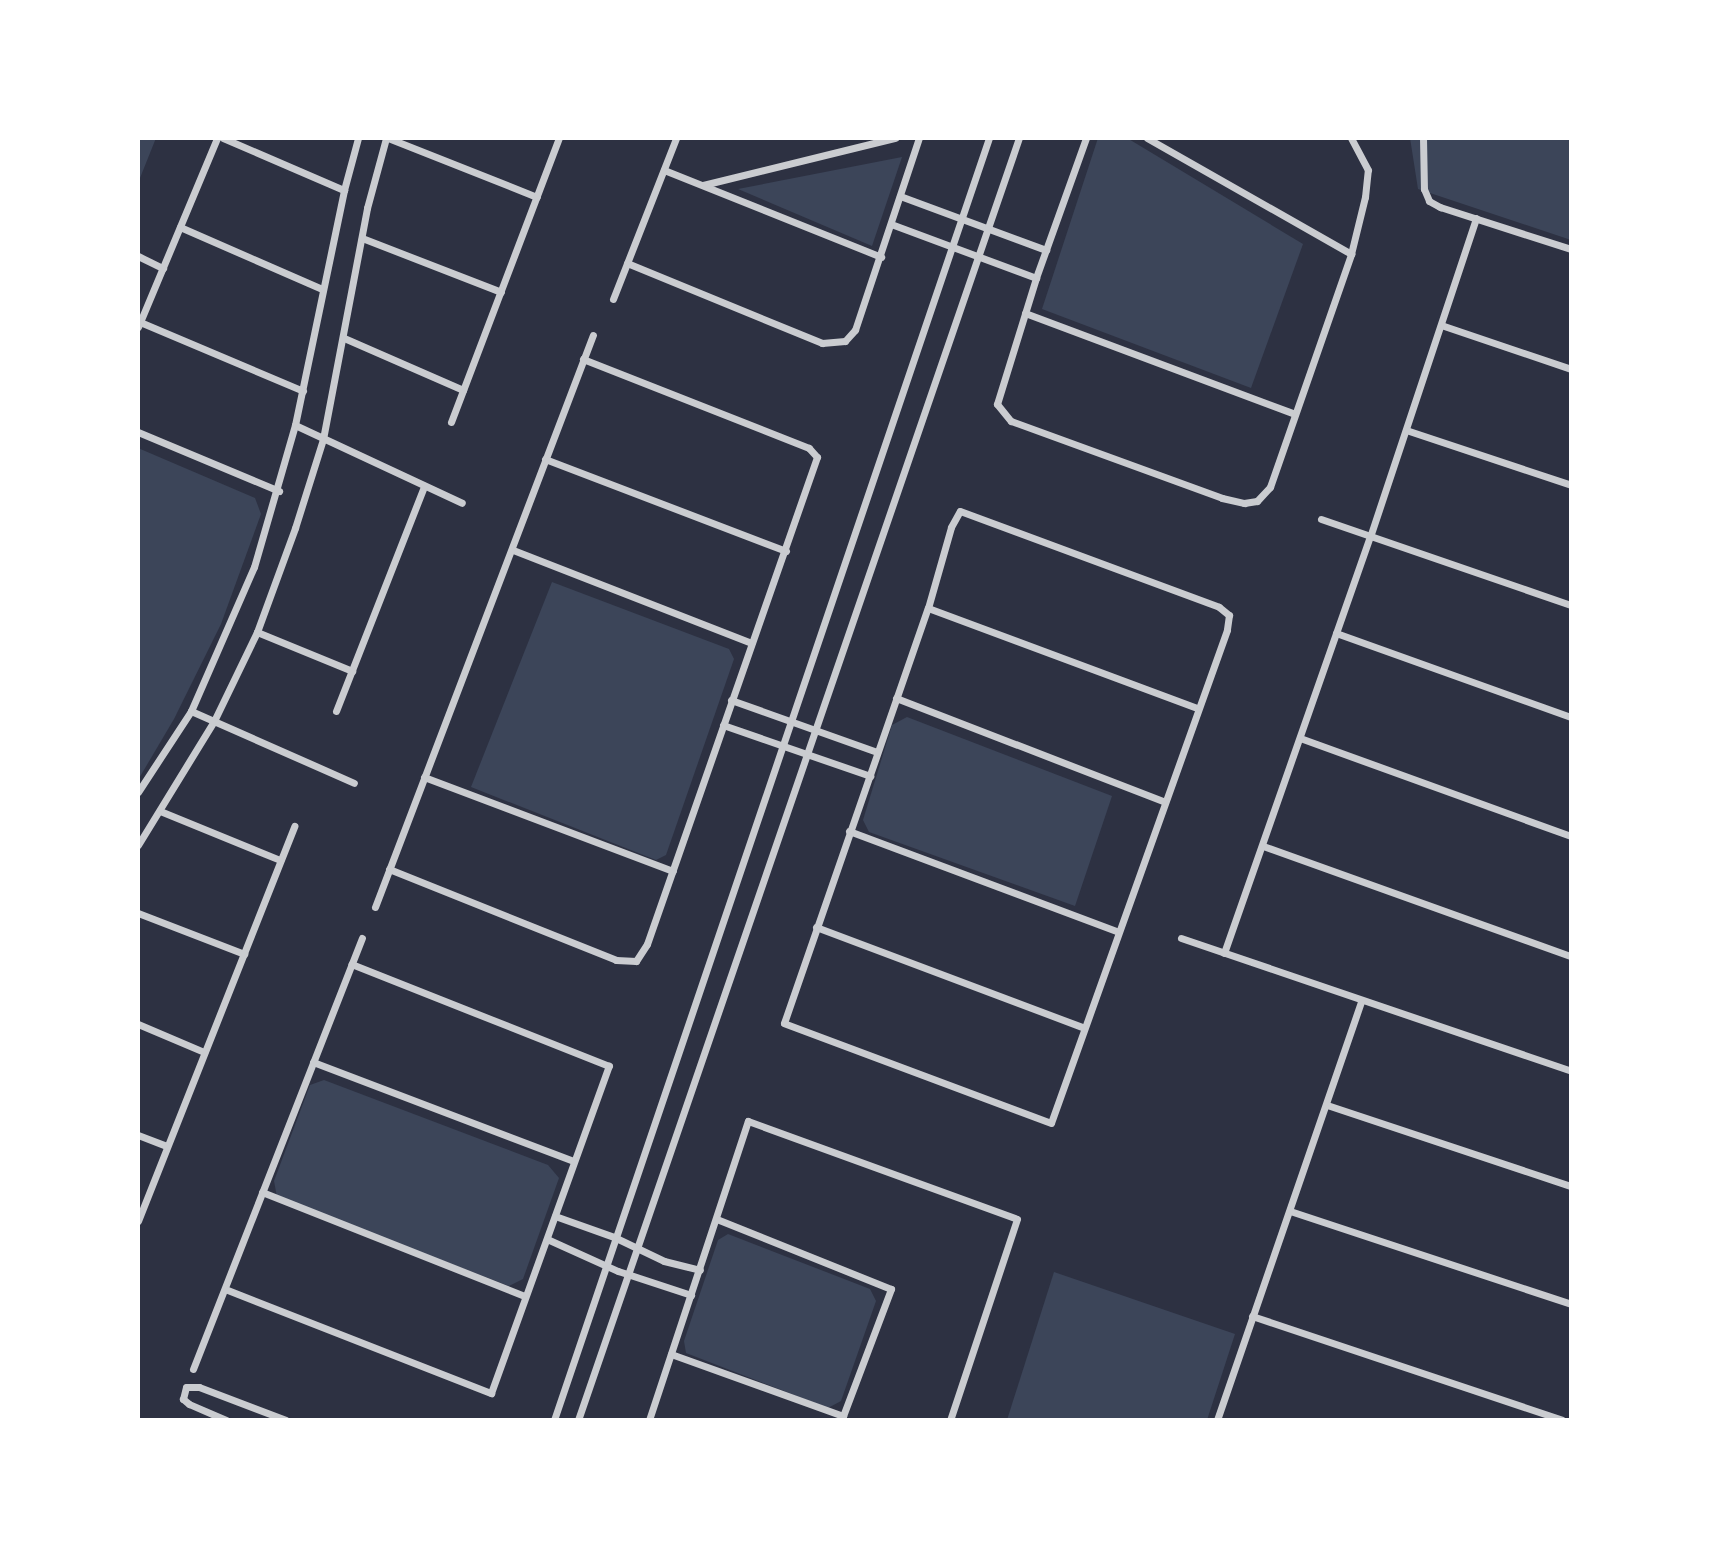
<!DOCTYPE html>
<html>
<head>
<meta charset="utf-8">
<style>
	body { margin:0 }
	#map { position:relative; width:1709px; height:1558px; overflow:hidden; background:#2d3142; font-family:Mulish,sans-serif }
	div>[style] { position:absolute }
	.green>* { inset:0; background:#3c4559 }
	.minor>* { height:7px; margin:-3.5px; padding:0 3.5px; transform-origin:3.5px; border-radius:3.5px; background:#caccd0 }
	span { translate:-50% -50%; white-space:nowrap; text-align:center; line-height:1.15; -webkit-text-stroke:6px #fff; paint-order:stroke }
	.frame { position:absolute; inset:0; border:140px solid #fff; pointer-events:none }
</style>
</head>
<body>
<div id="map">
	<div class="green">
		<div style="clip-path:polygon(138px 138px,156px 138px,138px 183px)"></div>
		<div style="clip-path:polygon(1098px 138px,1127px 138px,1303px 244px,1251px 388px,1042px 309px)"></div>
		<div style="clip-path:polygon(1410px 138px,1571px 138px,1571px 240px,1418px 189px)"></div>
		<div style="clip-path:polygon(902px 157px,872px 246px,738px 189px)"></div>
		<div style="clip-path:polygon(138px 448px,255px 498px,261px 514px,221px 624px,174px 719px,138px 780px)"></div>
		<div style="clip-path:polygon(552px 582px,729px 649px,734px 659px,666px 855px,656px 860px,471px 787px)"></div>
		<div style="clip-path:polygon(907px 717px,1112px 796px,1075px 906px,869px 832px,863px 820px,892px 725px)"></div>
		<div style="clip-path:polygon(324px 1080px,548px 1165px,559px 1178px,523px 1279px,509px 1286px,277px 1197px,274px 1181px,310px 1085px)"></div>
		<div style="clip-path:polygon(728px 1234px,870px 1289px,876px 1301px,841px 1401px,828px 1408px,686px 1353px,684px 1341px,718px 1240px)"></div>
		<div style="clip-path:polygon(1054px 1272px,1235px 1334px,1207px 1420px,1007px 1420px)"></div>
	</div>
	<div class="minor">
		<div style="left:223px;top:138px;width:132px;rotate:23.3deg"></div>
		<div style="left:388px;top:138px;width:160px;rotate:21.6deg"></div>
		<div style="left:1086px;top:138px;width:149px;rotate:109.7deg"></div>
		<div style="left:1036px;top:278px;width:132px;rotate:107.2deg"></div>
		<div style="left:997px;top:404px;width:22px;rotate:51deg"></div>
		<div style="left:1011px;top:421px;width:225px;rotate:20deg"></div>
		<div style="left:1222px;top:498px;width:23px;rotate:13deg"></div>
		<div style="left:1244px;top:503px;width:13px;rotate:-9deg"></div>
		<div style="left:1257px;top:501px;width:19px;rotate:-47deg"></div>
		<div style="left:1270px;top:487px;width:247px;rotate:-70.8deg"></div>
		<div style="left:1351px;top:254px;width:59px;rotate:-76.2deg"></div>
		<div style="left:1365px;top:197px;width:27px;rotate:-84deg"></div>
		<div style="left:1368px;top:170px;width:36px;rotate:-118deg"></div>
		<div style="left:1147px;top:138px;width:235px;rotate:29.6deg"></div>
		<div style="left:1423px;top:138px;width:51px;rotate:88.9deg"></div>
		<div style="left:1424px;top:189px;width:13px;rotate:67deg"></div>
		<div style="left:1429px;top:201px;width:13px;rotate:29deg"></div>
		<div style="left:1440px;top:207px;width:138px;rotate:17.8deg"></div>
		<div style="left:664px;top:170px;width:234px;rotate:21.8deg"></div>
		<div style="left:703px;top:185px;width:198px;rotate:-13.8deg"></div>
		<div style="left:900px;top:196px;width:156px;rotate:20.3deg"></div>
		<div style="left:891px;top:224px;width:155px;rotate:20.4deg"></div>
		<div style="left:180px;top:227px;width:155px;rotate:23.6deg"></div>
		<div style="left:362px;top:238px;width:149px;rotate:21.2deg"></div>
		<div style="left:138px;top:256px;width:28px;rotate:26deg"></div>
		<div style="left:627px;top:263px;width:211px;rotate:22.3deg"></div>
		<div style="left:822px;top:343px;width:23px;rotate:-5deg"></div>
		<div style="left:845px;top:341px;width:15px;rotate:-48deg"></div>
		<div style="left:855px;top:330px;width:202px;rotate:-71.6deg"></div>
		<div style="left:613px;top:299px;width:173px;rotate:-68.6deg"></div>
		<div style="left:1025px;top:313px;width:288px;rotate:20.5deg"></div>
		<div style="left:140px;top:322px;width:177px;rotate:22.9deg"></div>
		<div style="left:1441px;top:325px;width:137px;rotate:18.7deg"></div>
		<div style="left:138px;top:327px;width:205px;rotate:-67.3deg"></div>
		<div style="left:344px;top:338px;width:130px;rotate:23.6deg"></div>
		<div style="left:451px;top:422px;width:304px;rotate:-69.2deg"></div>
		<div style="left:295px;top:425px;width:184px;rotate:25deg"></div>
		<div style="left:1406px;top:430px;width:174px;rotate:18.4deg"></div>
		<div style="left:138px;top:432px;width:153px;rotate:22.7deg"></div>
		<div style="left:545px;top:459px;width:258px;rotate:20.9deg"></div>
		<div style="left:960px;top:511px;width:276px;rotate:20.3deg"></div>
		<div style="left:1219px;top:607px;width:13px;rotate:39deg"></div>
		<div style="left:1229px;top:615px;width:15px;rotate:98deg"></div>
		<div style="left:1227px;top:630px;width:523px;rotate:109.65deg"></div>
		<div style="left:1051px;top:1123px;width:285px;rotate:-159.5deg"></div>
		<div style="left:784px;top:1023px;width:439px;rotate:-70.9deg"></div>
		<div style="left:928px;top:608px;width:84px;rotate:-74.1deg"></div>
		<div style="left:951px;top:527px;width:18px;rotate:-61deg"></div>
		<div style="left:1321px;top:519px;width:264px;rotate:19deg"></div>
		<div style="left:513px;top:550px;width:256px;rotate:21.3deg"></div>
		<div style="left:928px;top:608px;width:287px;rotate:20.4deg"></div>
		<div style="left:257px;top:632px;width:103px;rotate:22.3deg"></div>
		<div style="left:1336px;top:633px;width:250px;rotate:19.7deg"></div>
		<div style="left:896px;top:698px;width:286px;rotate:21.1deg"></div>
		<div style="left:731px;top:700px;width:155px;rotate:19.6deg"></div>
		<div style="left:191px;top:711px;width:178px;rotate:23.8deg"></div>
		<div style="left:336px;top:711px;width:242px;rotate:-68.6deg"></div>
		<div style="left:723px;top:725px;width:156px;rotate:19.1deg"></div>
		<div style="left:1300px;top:738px;width:288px;rotate:19.9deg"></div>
		<div style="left:424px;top:777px;width:266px;rotate:20.7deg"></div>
		<div style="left:138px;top:792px;width:97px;rotate:-56.8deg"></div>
		<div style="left:191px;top:711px;width:157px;rotate:-66.4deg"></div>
		<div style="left:254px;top:567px;width:148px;rotate:-73.9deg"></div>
		<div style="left:295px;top:425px;width:240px;rotate:-78.2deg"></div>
		<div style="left:344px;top:190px;width:54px;rotate:-74.9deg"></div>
		<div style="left:160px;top:811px;width:130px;rotate:22.2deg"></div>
		<div style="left:849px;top:831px;width:286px;rotate:20.5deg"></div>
		<div style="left:138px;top:845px;width:145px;rotate:-58.5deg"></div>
		<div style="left:214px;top:721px;width:99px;rotate:-64.2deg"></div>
		<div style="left:257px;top:632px;width:111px;rotate:-69.9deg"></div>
		<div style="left:295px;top:528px;width:93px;rotate:-72.5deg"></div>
		<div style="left:323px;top:439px;width:235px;rotate:-79.2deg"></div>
		<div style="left:367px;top:208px;width:73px;rotate:-74.8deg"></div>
		<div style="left:1263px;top:846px;width:327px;rotate:19.7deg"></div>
		<div style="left:389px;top:869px;width:245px;rotate:21.8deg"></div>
		<div style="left:616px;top:960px;width:20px;rotate:3deg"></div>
		<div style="left:636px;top:961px;width:20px;rotate:-57deg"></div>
		<div style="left:647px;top:944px;width:516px;rotate:-70.76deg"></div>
		<div style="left:817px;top:457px;width:12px;rotate:-132deg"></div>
		<div style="left:809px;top:448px;width:243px;rotate:-158.5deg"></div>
		<div style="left:375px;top:907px;width:612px;rotate:-69.14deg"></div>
		<div style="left:138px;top:913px;width:114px;rotate:21.1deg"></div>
		<div style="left:816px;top:927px;width:286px;rotate:20.6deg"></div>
		<div style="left:1181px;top:938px;width:412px;rotate:18.8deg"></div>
		<div style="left:1224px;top:953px;width:441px;rotate:-70.7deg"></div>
		<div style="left:1370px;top:537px;width:336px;rotate:-71.6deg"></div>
		<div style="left:138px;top:1024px;width:72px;rotate:23deg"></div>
		<div style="left:313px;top:1062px;width:278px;rotate:20.8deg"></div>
		<div style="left:1327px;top:1105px;width:257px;rotate:18.4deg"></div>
		<div style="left:138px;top:1135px;width:31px;rotate:21deg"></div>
		<div style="left:262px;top:1192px;width:283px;rotate:21.6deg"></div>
		<div style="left:1290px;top:1211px;width:296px;rotate:18.3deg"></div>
		<div style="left:555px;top:1216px;width:63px;rotate:19.6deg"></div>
		<div style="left:614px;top:1237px;width:55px;rotate:25.6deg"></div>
		<div style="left:664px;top:1261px;width:37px;rotate:14deg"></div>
		<div style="left:138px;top:1221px;width:425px;rotate:-68.4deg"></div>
		<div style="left:547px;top:1239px;width:78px;rotate:24.3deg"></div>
		<div style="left:618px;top:1271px;width:77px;rotate:18.2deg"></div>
		<div style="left:225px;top:1289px;width:286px;rotate:21.4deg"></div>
		<div style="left:491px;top:1393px;width:348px;rotate:-70.2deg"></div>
		<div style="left:609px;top:1066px;width:277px;rotate:-158.4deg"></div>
		<div style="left:1252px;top:1316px;width:327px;rotate:18.5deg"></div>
		<div style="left:671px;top:1354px;width:183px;rotate:19.8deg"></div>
		<div style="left:843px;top:1416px;width:136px;rotate:-69.3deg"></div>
		<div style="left:891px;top:1289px;width:188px;rotate:-158.1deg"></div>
		<div style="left:193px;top:1369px;width:463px;rotate:-68.6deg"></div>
		<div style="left:226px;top:1420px;width:40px;rotate:-156.6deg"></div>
		<div style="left:189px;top:1404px;width:8px;rotate:-140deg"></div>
		<div style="left:183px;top:1399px;width:12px;rotate:-76deg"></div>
		<div style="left:186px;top:1387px;width:13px"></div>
		<div style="left:199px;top:1387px;width:93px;rotate:20.8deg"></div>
		<div style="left:554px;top:1420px;width:1354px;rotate:-71.26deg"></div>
		<div style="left:578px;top:1420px;width:1356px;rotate:-71.02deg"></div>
		<div style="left:649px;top:1420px;width:315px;rotate:-71.7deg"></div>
		<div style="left:748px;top:1121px;width:286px;rotate:20deg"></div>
		<div style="left:1017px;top:1219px;width:212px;rotate:108.4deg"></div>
		<div style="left:1217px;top:1420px;width:444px;rotate:-71deg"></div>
	</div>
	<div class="frame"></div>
</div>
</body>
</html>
